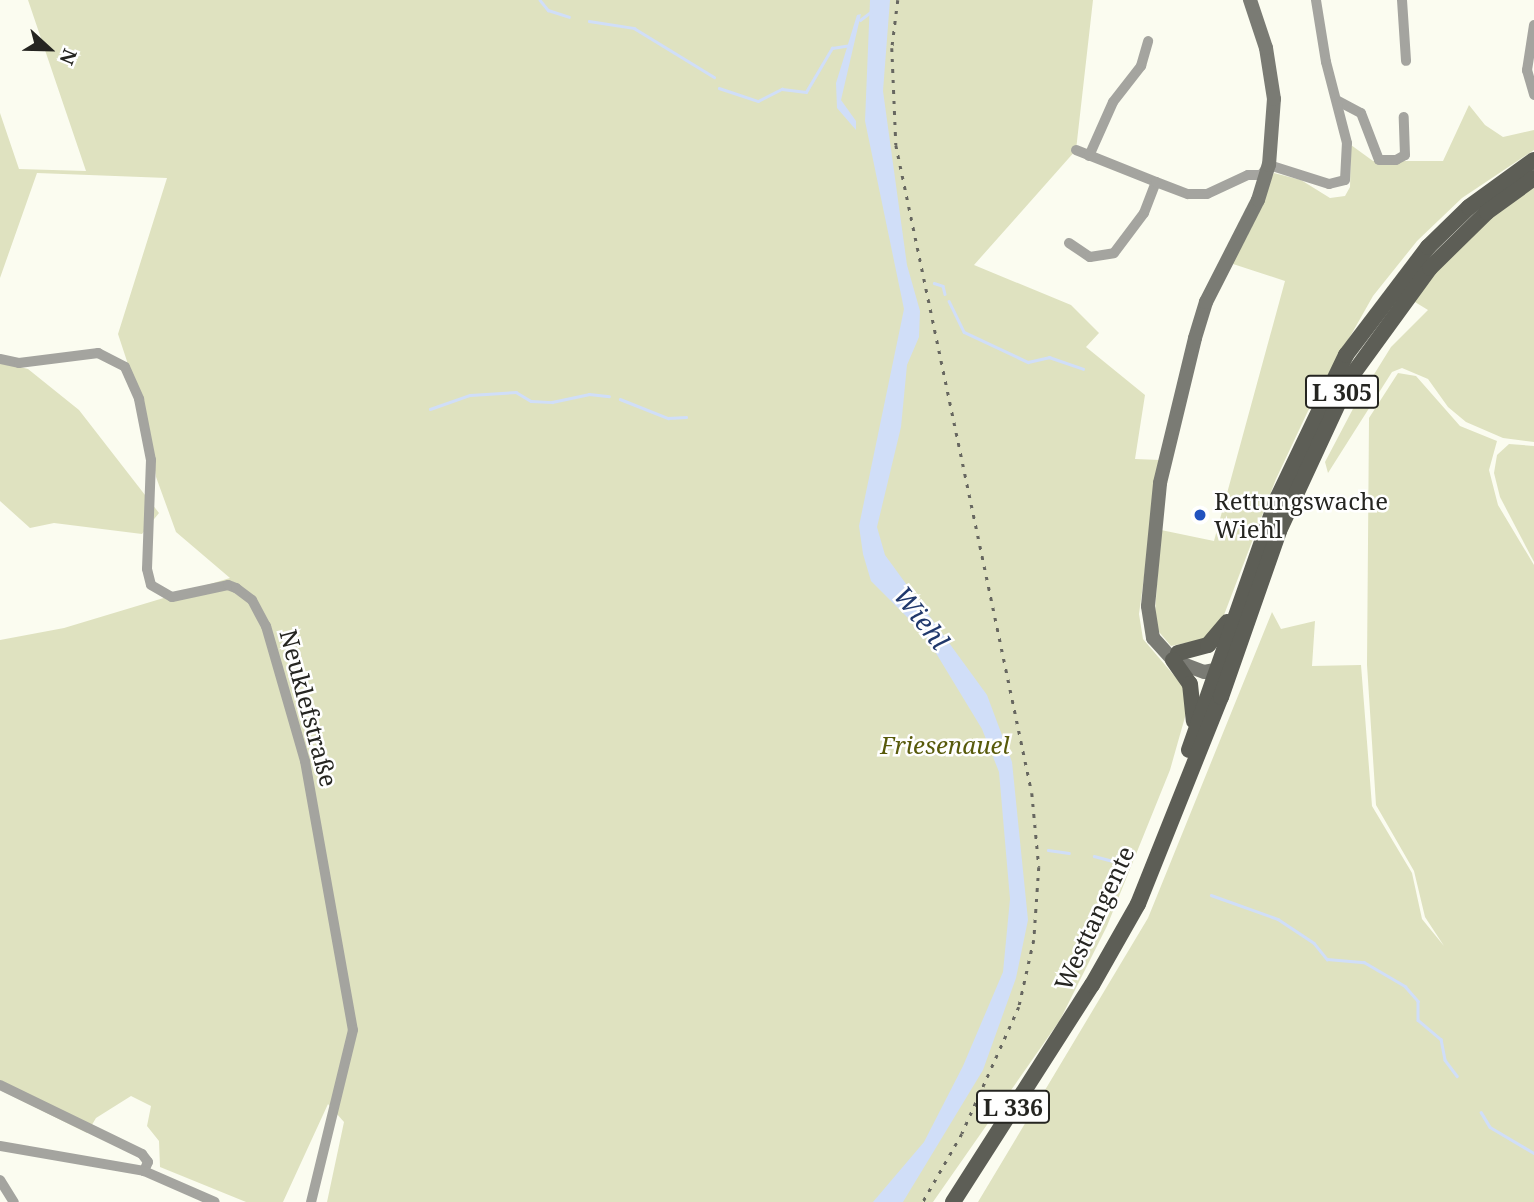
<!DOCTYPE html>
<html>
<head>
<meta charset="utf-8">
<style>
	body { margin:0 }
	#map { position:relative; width:1534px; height:1202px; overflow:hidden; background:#fbfcf0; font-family:"Noto Serif",serif }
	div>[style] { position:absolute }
	.green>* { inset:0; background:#dfe2c0 }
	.water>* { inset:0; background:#d0def8 }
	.stream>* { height:2.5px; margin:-1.25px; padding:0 1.25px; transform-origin:1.25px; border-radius:1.25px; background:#d0def8 }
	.street>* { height:10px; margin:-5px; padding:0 5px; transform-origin:5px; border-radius:5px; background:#a4a49f }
	.secondary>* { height:14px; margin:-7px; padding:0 7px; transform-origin:7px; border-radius:7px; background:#7a7b74 }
	.primary>* { height:16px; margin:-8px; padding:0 8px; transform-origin:8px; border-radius:8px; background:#5d5e56 }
	.rail>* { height:2.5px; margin-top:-1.25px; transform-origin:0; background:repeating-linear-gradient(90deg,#676760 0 3.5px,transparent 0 10.5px) }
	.dots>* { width:19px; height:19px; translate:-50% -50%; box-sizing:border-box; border:4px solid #fff; border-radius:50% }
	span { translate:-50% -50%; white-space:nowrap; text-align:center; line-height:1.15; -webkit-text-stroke:5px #fff; paint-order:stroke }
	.shield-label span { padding:2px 5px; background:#fff; border:2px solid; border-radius:5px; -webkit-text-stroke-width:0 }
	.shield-label { font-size:23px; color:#252521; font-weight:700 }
	.poi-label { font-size:24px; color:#252521 }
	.left { translate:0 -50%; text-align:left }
	.street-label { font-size:24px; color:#252521 }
	.park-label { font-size:24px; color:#585a0b; font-style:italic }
	.water-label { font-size:26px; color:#20386c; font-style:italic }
	.north { position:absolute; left:14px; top:14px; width:70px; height:70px; -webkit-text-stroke:5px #fff; paint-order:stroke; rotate:112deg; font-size:19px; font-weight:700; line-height:28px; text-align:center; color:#252521 }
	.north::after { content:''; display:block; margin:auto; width:24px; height:32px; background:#252521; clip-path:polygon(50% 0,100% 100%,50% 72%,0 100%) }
</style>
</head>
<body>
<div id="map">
	<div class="green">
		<div style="clip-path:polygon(28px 0,1093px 0,1076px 150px,974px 265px,1071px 305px,1099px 333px,1086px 347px,1145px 395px,1135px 459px,1160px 460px,1139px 614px,1143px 639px,1183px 686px,1187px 710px,1170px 770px,1107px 926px,1060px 1020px,933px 1202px,327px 1202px,344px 1122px,328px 1104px,283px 1202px,246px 1202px,160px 1167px,159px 1141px,147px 1126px,151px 1106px,131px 1096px,96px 1118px,87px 1133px,0 1090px,0 640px,64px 628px,230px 578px,176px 532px,156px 477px,149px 428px,118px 334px,167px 178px,37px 173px,0 278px,0 113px,19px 169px,86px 171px)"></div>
		<div style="clip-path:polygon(1469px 105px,1485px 125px,1503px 137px,1534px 130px,1534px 150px,1462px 198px,1417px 241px,1373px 296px,1308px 411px,1276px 479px,1219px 628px,1209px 638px,1171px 646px,1154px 626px,1161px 530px,1214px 541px,1285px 281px,1230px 263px,1274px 173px,1301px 180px,1330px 198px,1345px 196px,1350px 187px,1351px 145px,1373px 161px,1443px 161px)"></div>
		<div style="clip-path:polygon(1534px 185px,1534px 442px,1503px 438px,1466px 422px,1448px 407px,1428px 379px,1402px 368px,1392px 372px,1328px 473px,1325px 462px,1355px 405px,1391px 347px,1428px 310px,1410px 299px,1487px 220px)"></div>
		<div style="clip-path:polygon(0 362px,28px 369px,79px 410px,159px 513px,142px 534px,54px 523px,30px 528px,0 501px)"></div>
		<div style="clip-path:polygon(1398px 373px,1416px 376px,1460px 426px,1497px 441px,1489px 470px,1498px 505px,1534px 565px,1534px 1202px,978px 1202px,1148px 918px,1272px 612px,1281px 629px,1315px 621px,1312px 666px,1361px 665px,1372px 806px,1412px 873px,1422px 919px,1444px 946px,1425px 917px,1414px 871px,1376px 805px,1367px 665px,1369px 418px)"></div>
		<div style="clip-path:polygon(1509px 444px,1534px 446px,1534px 562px,1500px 497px,1494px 473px,1497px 455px)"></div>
	</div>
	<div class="water">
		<div style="clip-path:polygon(870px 0,890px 0,883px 91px,907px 265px,920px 311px,919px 337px,907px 365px,901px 427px,877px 527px,885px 555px,987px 695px,1012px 762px,1028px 920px,1016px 978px,983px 1070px,903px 1202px,873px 1202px,924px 1142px,963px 1066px,1003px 972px,1010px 899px,999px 772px,982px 729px,925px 635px,871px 581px,863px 554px,859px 526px,904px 309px,865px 121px)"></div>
		<div style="clip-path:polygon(861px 14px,841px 100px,856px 121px,856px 130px,837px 108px,836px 83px,857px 15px)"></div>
	</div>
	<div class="stream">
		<div style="left:540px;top:0;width:13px;rotate:51deg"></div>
		<div style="left:548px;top:10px;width:22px;rotate:18deg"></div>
		<div style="left:860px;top:20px;width:15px;rotate:-37deg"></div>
		<div style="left:589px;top:21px;width:46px;rotate:8.8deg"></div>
		<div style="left:634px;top:28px;width:94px;rotate:31.5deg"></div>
		<div style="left:719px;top:88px;width:41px;rotate:18.4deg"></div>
		<div style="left:758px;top:101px;width:27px;rotate:-27deg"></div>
		<div style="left:782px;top:89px;width:24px;rotate:7deg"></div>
		<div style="left:806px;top:92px;width:51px;rotate:-59.4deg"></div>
		<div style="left:832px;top:48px;width:19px;rotate:-9deg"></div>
		<div style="left:934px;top:283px;width:9px;rotate:18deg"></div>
		<div style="left:943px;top:286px;width:8px;rotate:76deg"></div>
		<div style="left:949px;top:301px;width:34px;rotate:64deg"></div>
		<div style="left:964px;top:332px;width:71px;rotate:25.1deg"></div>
		<div style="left:1028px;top:362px;width:22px;rotate:-13deg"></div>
		<div style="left:1049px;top:357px;width:36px;rotate:19deg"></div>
		<div style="left:620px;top:399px;width:52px;rotate:21.6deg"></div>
		<div style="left:668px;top:418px;width:18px;rotate:-3deg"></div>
		<div style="left:430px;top:409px;width:42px;rotate:-19.3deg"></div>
		<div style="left:470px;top:395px;width:46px;rotate:-3.7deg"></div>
		<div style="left:516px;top:392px;width:17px;rotate:31deg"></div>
		<div style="left:531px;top:401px;width:21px;rotate:3deg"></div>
		<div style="left:552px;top:402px;width:38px;rotate:-12deg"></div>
		<div style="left:589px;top:394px;width:20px;rotate:6deg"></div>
		<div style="left:1048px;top:850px;width:21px;rotate:8deg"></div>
		<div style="left:1094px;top:856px;width:23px;rotate:15deg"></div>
		<div style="left:1211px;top:895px;width:71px;rotate:19.7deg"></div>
		<div style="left:1278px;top:919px;width:43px;rotate:33.7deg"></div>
		<div style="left:1314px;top:943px;width:21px;rotate:51deg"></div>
		<div style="left:1327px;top:959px;width:37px;rotate:5deg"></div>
		<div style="left:1364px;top:962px;width:48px;rotate:30.3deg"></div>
		<div style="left:1405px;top:986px;width:20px;rotate:49deg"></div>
		<div style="left:1418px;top:1001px;width:19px;rotate:90deg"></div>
		<div style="left:1418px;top:1020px;width:30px;rotate:40deg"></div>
		<div style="left:1441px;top:1039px;width:21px;rotate:79deg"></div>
		<div style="left:1445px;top:1060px;width:20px;rotate:53deg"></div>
		<div style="left:1481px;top:1112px;width:17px;rotate:59deg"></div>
		<div style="left:1490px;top:1127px;width:51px;rotate:30.6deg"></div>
	</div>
	<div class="street">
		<div style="left:1402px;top:0;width:61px;rotate:86.2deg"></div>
		<div style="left:1534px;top:25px;width:46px;rotate:98.8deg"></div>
		<div style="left:1527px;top:70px;width:26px;rotate:74deg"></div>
		<div style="left:1338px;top:101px;width:26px;rotate:28deg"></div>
		<div style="left:1361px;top:113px;width:50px;rotate:69deg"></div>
		<div style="left:1379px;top:160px;width:17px"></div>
		<div style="left:1396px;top:160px;width:10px;rotate:-29deg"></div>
		<div style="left:1405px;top:155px;width:38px;rotate:-92deg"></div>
		<div style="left:1076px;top:150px;width:86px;rotate:21.8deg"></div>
		<div style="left:1089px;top:156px;width:59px;rotate:-66deg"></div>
		<div style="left:1113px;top:102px;width:46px;rotate:-52.1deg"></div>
		<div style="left:1141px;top:66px;width:26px;rotate:-74deg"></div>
		<div style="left:1069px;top:243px;width:25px;rotate:34deg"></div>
		<div style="left:1090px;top:257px;width:24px;rotate:-9deg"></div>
		<div style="left:1114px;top:253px;width:50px;rotate:-53.1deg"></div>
		<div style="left:1144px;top:213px;width:33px;rotate:-69deg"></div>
		<div style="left:1156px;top:182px;width:34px;rotate:21deg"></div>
		<div style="left:1188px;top:194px;width:19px"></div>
		<div style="left:1207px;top:194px;width:45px;rotate:-24.9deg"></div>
		<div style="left:1248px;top:175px;width:13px"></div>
		<div style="left:1261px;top:175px;width:13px;rotate:-51deg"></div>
		<div style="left:1269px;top:165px;width:63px;rotate:17.6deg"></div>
		<div style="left:1329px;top:184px;width:16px;rotate:-14deg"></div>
		<div style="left:1345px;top:180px;width:37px;rotate:-87deg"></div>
		<div style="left:1347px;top:143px;width:84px;rotate:-104.5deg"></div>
		<div style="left:1326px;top:62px;width:63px;rotate:-99.2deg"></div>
		<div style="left:0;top:359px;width:19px;rotate:12deg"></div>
		<div style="left:19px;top:363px;width:80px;rotate:-7.2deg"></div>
		<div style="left:98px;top:353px;width:30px;rotate:27deg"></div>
		<div style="left:125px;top:367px;width:35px;rotate:66deg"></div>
		<div style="left:139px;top:399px;width:62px;rotate:78.9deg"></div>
		<div style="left:151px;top:460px;width:109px;rotate:92.1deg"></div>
		<div style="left:147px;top:569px;width:16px;rotate:76deg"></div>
		<div style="left:151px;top:585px;width:24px;rotate:30deg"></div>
		<div style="left:172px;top:597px;width:57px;rotate:-12.1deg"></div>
		<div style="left:228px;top:585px;width:9px;rotate:21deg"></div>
		<div style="left:236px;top:588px;width:20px;rotate:37deg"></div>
		<div style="left:252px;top:600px;width:30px;rotate:62deg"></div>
		<div style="left:266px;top:626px;width:141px;rotate:73.9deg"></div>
		<div style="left:305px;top:761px;width:273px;rotate:79.9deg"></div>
		<div style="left:353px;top:1030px;width:177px;rotate:103.7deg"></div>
		<div style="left:0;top:1085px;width:158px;rotate:25.9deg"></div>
		<div style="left:142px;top:1154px;width:10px;rotate:53deg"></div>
		<div style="left:148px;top:1162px;width:10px;rotate:114deg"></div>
		<div style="left:0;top:1146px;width:146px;rotate:9.8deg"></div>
		<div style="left:144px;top:1171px;width:77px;rotate:23.6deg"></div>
		<div style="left:0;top:1180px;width:26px;rotate:58deg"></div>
	</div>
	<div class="secondary">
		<div style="left:1224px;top:668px;width:20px;rotate:169deg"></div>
		<div style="left:1204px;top:672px;width:33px;rotate:-159deg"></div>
		<div style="left:1173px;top:660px;width:30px;rotate:-132deg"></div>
		<div style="left:1153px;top:638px;width:32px;rotate:-99deg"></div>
		<div style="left:1148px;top:606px;width:124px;rotate:-84.4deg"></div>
		<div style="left:1160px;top:483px;width:149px;rotate:-76.4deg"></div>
		<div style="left:1195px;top:338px;width:38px;rotate:-73deg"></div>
		<div style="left:1206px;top:302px;width:114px;rotate:-63deg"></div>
		<div style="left:1258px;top:200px;width:37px;rotate:-73deg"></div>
		<div style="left:1269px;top:165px;width:66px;rotate:-85.7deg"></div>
		<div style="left:1274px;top:99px;width:52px;rotate:-98.9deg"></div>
		<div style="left:1266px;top:48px;width:51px;rotate:-108.4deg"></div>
	</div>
	<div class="primary">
		<div style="left:1178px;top:653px;width:31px;rotate:-15deg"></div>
		<div style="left:1208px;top:645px;width:30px;rotate:-50deg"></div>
		<div style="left:1173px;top:660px;width:29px;rotate:55deg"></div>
		<div style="left:1190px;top:684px;width:37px;rotate:84deg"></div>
		<div style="left:1189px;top:750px;width:266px;rotate:-70.7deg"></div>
		<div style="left:1277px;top:499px;width:160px;rotate:-64.4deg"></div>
		<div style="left:1346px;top:355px;width:136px;rotate:-52.8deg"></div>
		<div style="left:1428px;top:247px;width:57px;rotate:-44.3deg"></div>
		<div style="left:1469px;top:207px;width:80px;rotate:-35.9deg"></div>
		<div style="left:953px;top:1202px;width:258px;rotate:-57.4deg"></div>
		<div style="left:1092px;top:985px;width:93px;rotate:-60.4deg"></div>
		<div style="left:1138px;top:904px;width:223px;rotate:-68.2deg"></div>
		<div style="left:1221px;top:697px;width:176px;rotate:-70.7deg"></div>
		<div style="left:1279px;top:531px;width:169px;rotate:-65.1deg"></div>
		<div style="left:1350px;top:378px;width:136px;rotate:-54deg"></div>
		<div style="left:1430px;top:268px;width:80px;rotate:-44.5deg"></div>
		<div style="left:1487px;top:212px;width:58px;rotate:-35.9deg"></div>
	</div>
	<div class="rail">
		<div style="left:898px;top:0;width:48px;rotate:97.1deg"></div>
		<div style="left:892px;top:48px;width:97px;rotate:87.6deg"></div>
		<div style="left:896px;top:145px;width:662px;rotate:78.15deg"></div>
		<div style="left:1032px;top:793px;width:74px;rotate:84.6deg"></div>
		<div style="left:1039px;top:867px;width:73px;rotate:93.9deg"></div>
		<div style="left:1034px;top:940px;width:69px;rotate:102.6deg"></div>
		<div style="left:1019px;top:1007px;width:139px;rotate:114.2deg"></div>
		<div style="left:962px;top:1134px;width:78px;rotate:119.8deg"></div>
	</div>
	<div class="dots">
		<div style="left:1200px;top:515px;background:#2152bf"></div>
	</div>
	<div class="shield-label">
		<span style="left:1342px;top:392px">L 305</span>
		<span style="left:1013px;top:1107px">L 336</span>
	</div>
	<div class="poi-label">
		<span class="left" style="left:1214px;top:515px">Rettungswache<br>Wiehl</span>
	</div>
	<div class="street-label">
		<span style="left:309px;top:708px;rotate:75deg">Neuklefstraße</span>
		<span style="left:1094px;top:918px;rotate:-65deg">Westtangente</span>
	</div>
	<div class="park-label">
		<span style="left:945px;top:745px">Friesenauel</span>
	</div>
	<div class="water-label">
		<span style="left:921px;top:618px;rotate:52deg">Wiehl</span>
	</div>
	<div class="north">N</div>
</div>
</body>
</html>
